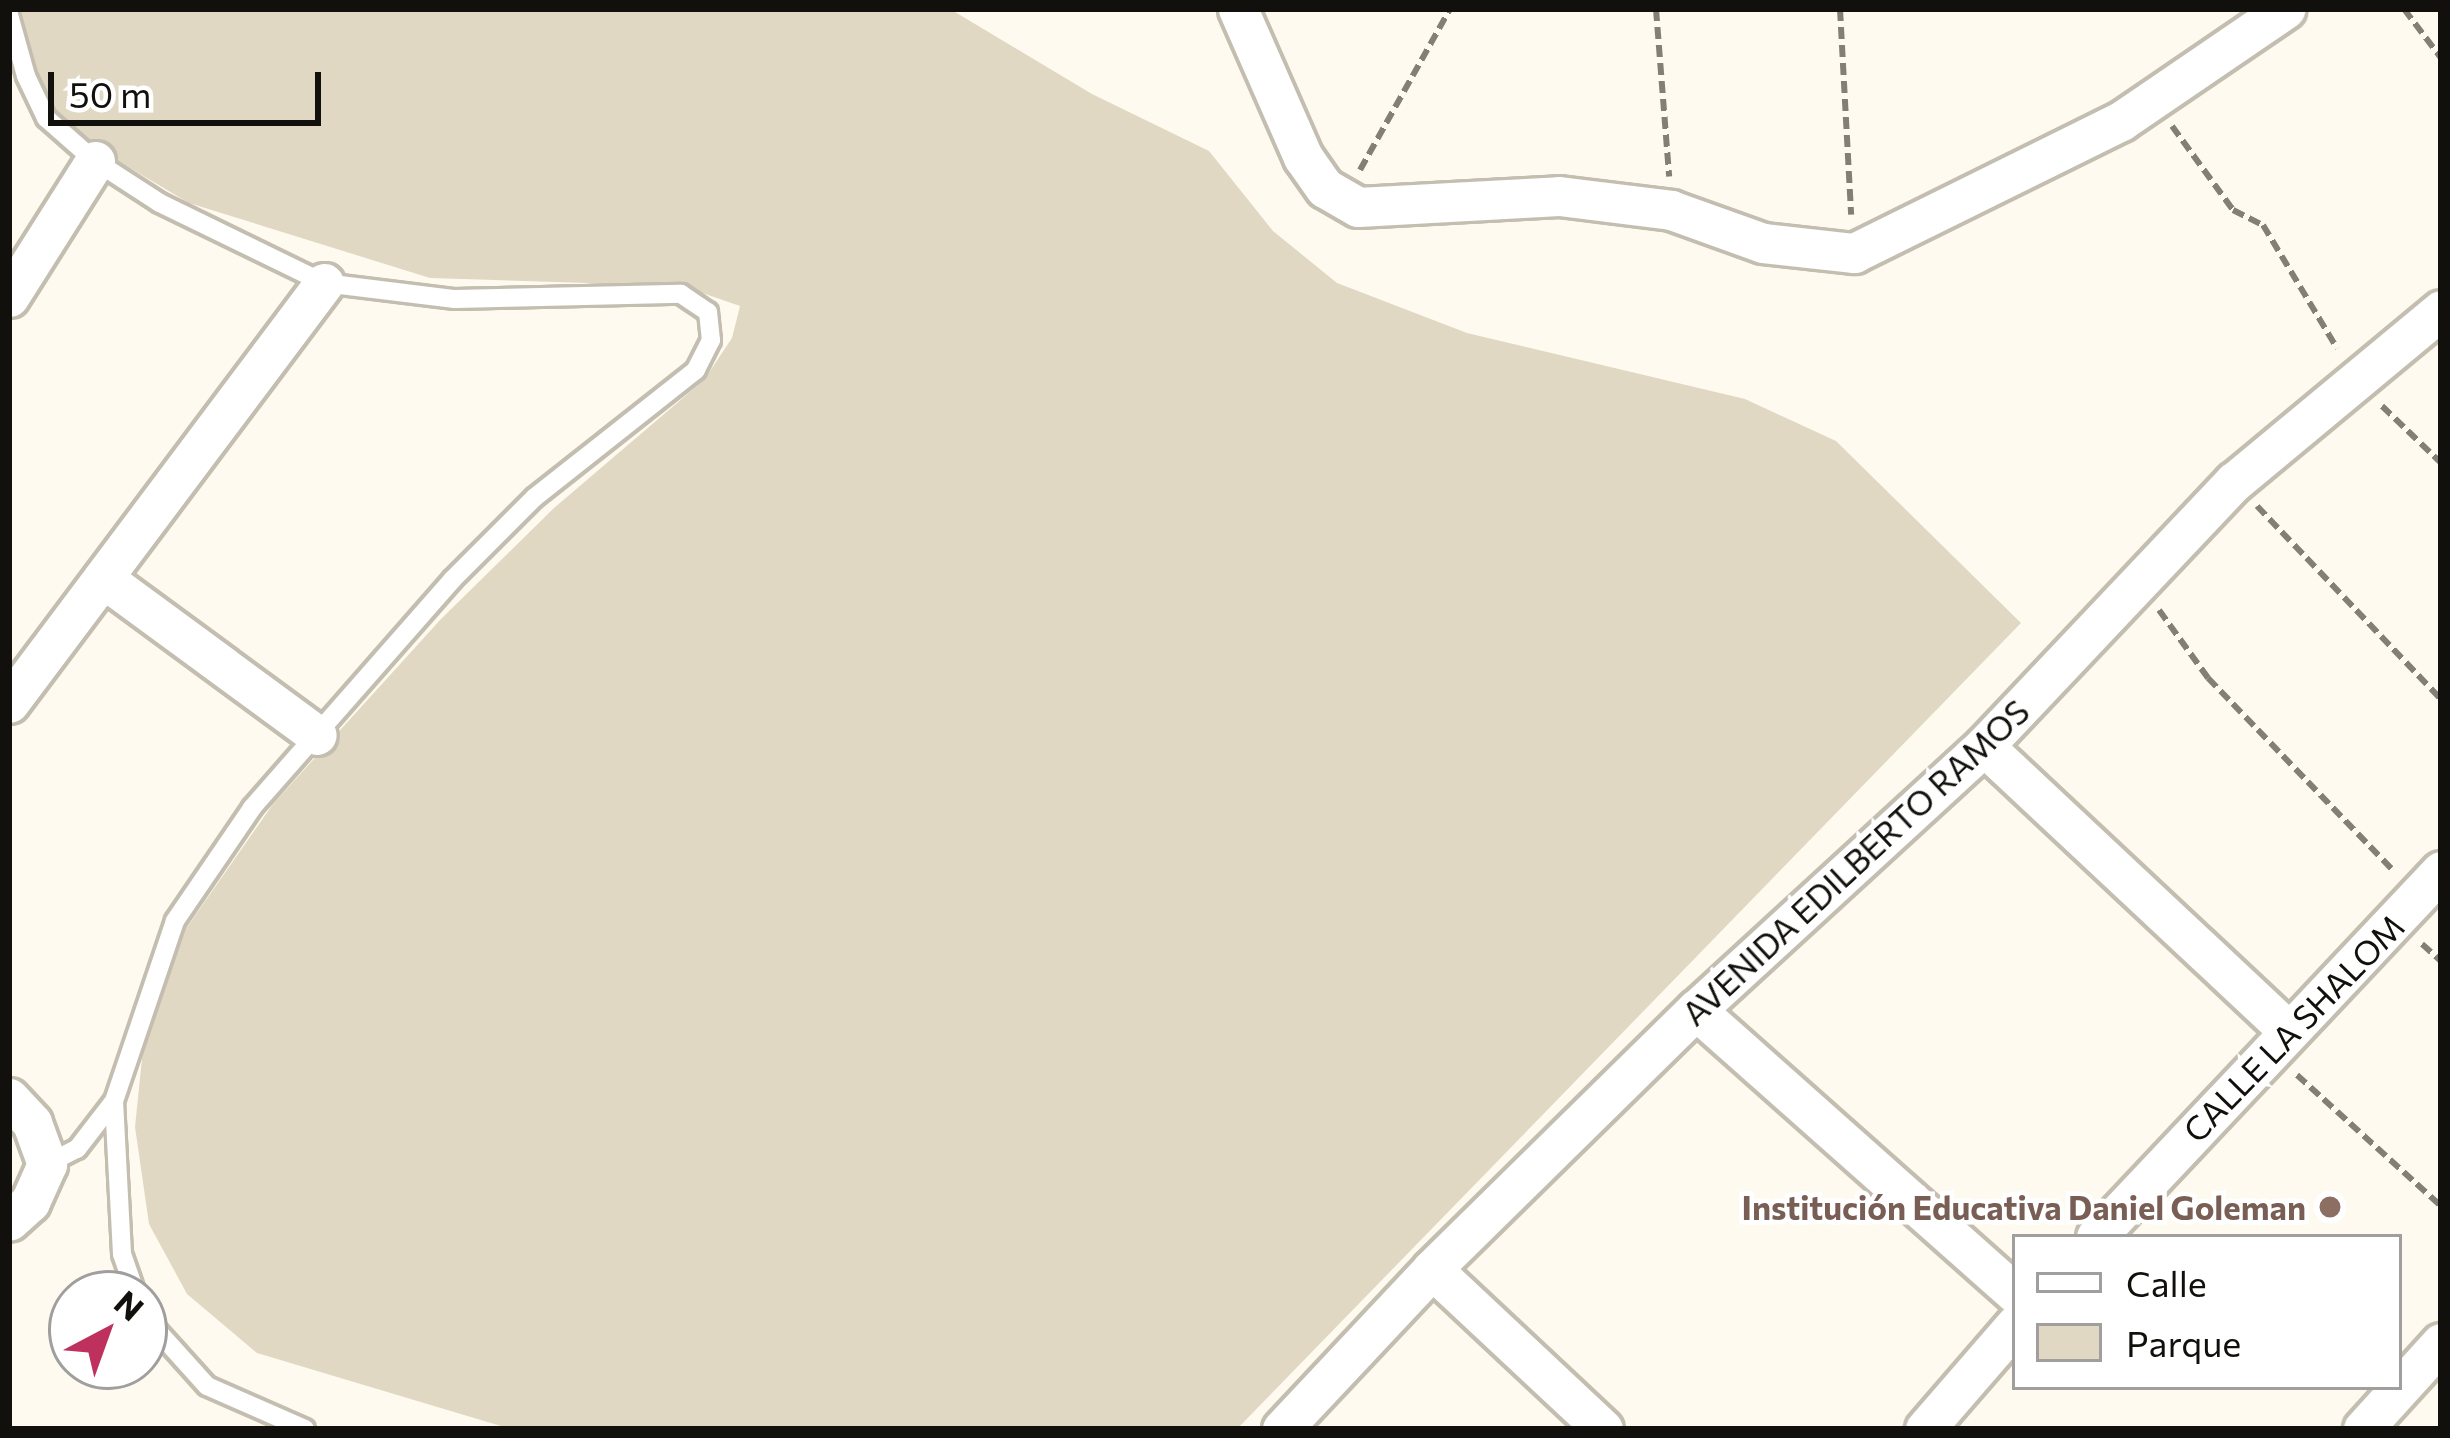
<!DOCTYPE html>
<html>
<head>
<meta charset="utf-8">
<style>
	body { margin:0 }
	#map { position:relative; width:2450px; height:1438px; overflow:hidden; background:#fffaef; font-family:Commissioner,sans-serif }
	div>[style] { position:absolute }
	.green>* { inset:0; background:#e0d8c3 }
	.path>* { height:6px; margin-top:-3px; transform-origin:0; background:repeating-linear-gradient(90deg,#827f77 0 12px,transparent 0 18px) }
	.roads { filter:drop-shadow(3px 0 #c3beb0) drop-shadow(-3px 0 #c3beb0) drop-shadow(0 3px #c3beb0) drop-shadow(0 -3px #c3beb0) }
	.lane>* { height:18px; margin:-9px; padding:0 9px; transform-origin:9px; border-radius:9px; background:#fff }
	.street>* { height:39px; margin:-19.5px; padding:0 19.5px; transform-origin:19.5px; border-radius:19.5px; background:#fff }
	.dots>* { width:33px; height:33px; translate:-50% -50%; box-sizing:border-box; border:6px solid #fff; border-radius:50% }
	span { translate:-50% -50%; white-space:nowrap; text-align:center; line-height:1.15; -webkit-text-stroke:9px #fff; paint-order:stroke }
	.street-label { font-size:33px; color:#12100c }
	.education-label { font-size:33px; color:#785e54; font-weight:700 }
	.right { translate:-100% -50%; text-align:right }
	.frame { position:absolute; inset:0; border:12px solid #12100c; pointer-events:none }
	.legend { position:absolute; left:2012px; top:1234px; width:390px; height:156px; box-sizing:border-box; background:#fff; border:3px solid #a09f9e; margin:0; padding:15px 21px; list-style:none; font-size:36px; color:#12100c }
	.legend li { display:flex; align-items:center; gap:24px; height:60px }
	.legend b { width:60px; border:3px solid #a09f9e }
	.north { position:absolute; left:48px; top:1270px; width:120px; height:120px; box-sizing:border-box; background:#fff; border:3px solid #a09f9e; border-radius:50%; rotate:41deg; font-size:33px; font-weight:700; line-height:48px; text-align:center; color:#12100c }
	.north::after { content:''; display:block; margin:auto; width:42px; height:54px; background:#be305e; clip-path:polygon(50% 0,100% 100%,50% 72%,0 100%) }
	.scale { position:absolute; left:48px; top:72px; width:273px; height:54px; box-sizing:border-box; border:6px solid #12100c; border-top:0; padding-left:15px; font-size:36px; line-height:42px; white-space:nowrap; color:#12100c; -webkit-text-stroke:9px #fff; paint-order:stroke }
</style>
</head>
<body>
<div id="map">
	<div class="green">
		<div style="clip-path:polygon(17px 9px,950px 9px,1092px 94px,1209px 151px,1273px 231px,1337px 283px,1467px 333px,1745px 399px,1836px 441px,2021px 623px,1237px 1429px,511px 1429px,257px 1353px,187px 1294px,149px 1224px,135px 1127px,143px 1049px,185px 930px,273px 804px,441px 619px,554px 508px,704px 380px,732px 338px,740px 306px,682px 286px,430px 278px,189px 203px,98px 149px,56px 113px,32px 70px)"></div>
	</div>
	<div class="path">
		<div style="left:1656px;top:9px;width:168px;rotate:85.5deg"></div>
		<div style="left:1840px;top:9px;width:206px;rotate:86.9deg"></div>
		<div style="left:2404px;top:9px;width:61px;rotate:52.9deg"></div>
		<div style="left:2172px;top:126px;width:104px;rotate:54deg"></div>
		<div style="left:2233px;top:210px;width:34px;rotate:27deg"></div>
		<div style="left:2263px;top:225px;width:144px;rotate:59deg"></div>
		<div style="left:1360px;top:170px;width:184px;rotate:-60.8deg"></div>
		<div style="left:2382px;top:406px;width:82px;rotate:44deg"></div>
		<div style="left:2257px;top:506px;width:267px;rotate:46.4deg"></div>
		<div style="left:2159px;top:610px;width:84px;rotate:54.2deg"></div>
		<div style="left:2208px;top:678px;width:269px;rotate:46.1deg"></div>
		<div style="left:2422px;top:944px;width:25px;rotate:42deg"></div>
		<div style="left:2297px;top:1075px;width:195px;rotate:42.3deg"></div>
	</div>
	<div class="roads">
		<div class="lane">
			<div style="left:9px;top:15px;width:63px;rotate:74.4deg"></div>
			<div style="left:26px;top:76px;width:47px;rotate:64.5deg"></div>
			<div style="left:46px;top:118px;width:65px;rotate:41.3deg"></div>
			<div style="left:95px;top:161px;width:77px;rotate:32.9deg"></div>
			<div style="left:160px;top:203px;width:182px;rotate:26deg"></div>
			<div style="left:324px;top:283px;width:132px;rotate:7deg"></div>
			<div style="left:455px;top:299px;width:226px;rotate:-1.3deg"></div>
			<div style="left:681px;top:294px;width:32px;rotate:34deg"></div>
			<div style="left:708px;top:312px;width:28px;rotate:84deg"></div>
			<div style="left:711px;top:340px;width:34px;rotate:117deg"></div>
			<div style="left:696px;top:370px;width:206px;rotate:141.7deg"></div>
			<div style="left:534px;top:498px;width:115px;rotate:135deg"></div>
			<div style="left:453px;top:579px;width:305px;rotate:131.3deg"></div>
			<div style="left:252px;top:808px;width:137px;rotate:124.3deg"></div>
			<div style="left:175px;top:921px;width:190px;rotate:108.7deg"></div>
			<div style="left:114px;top:1101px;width:153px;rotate:87deg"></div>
			<div style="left:122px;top:1254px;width:42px;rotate:70.7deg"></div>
			<div style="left:47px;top:1164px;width:34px;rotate:-27deg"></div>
			<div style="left:77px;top:1149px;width:61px;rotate:-52.4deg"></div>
			<div style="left:144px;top:1316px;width:94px;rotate:48deg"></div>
			<div style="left:207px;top:1386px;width:107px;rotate:23.7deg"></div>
		</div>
		<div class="street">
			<div style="left:1238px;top:9px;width:162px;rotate:66.3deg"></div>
			<div style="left:1303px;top:157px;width:38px;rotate:55deg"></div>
			<div style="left:1325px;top:188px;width:38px;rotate:30deg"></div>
			<div style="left:1358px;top:207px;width:201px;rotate:-3.1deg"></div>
			<div style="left:1559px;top:196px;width:113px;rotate:7.1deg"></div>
			<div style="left:1671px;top:210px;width:98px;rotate:19.7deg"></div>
			<div style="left:1763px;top:243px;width:92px;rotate:6.3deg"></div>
			<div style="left:1854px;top:253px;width:298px;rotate:-26.3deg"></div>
			<div style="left:2121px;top:121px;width:199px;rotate:-34.3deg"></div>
			<div style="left:9px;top:297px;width:161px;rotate:-57.7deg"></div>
			<div style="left:103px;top:578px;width:265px;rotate:36.3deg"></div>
			<div style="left:9px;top:703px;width:525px;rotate:-53.13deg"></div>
			<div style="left:1984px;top:746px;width:417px;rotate:43.1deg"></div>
			<div style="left:1696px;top:1010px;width:426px;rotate:41.6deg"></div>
			<div style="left:9px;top:1098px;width:34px;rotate:47deg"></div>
			<div style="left:32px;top:1123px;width:44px;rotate:69.9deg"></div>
			<div style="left:47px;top:1164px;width:42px;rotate:114.1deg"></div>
			<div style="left:30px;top:1202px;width:28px;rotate:138deg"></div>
			<div style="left:2096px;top:1237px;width:503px;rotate:-46.69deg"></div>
			<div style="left:1432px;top:1269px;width:234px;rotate:43.1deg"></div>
			<div style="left:1282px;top:1429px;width:219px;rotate:-46.8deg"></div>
			<div style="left:1432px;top:1269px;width:370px;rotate:-44.5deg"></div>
			<div style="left:1696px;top:1010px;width:391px;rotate:-42.5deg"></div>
			<div style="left:1984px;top:746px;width:364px;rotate:-46.6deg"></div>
			<div style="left:2234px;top:482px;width:269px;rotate:-39.7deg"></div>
			<div style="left:1925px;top:1429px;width:138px;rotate:-49.1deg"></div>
			<div style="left:2363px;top:1429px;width:116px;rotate:-47.8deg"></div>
		</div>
	</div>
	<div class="dots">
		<div style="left:2330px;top:1207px;background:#8d6e63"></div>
	</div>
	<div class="street-label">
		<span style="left:1855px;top:862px;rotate:-43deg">AVENIDA EDILBERTO RAMOS</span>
		<span style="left:2293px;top:1028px;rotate:-46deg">CALLE LA SHALOM</span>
	</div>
	<div class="education-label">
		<span class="right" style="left:2306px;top:1207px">Institución Educativa Daniel Goleman</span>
	</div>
	<div class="frame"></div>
	<ul class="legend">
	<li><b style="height:15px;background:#fff"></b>Calle</li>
	<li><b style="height:33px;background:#e0d8c3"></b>Parque</li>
	</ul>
	<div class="north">N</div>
	<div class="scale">50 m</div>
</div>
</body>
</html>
